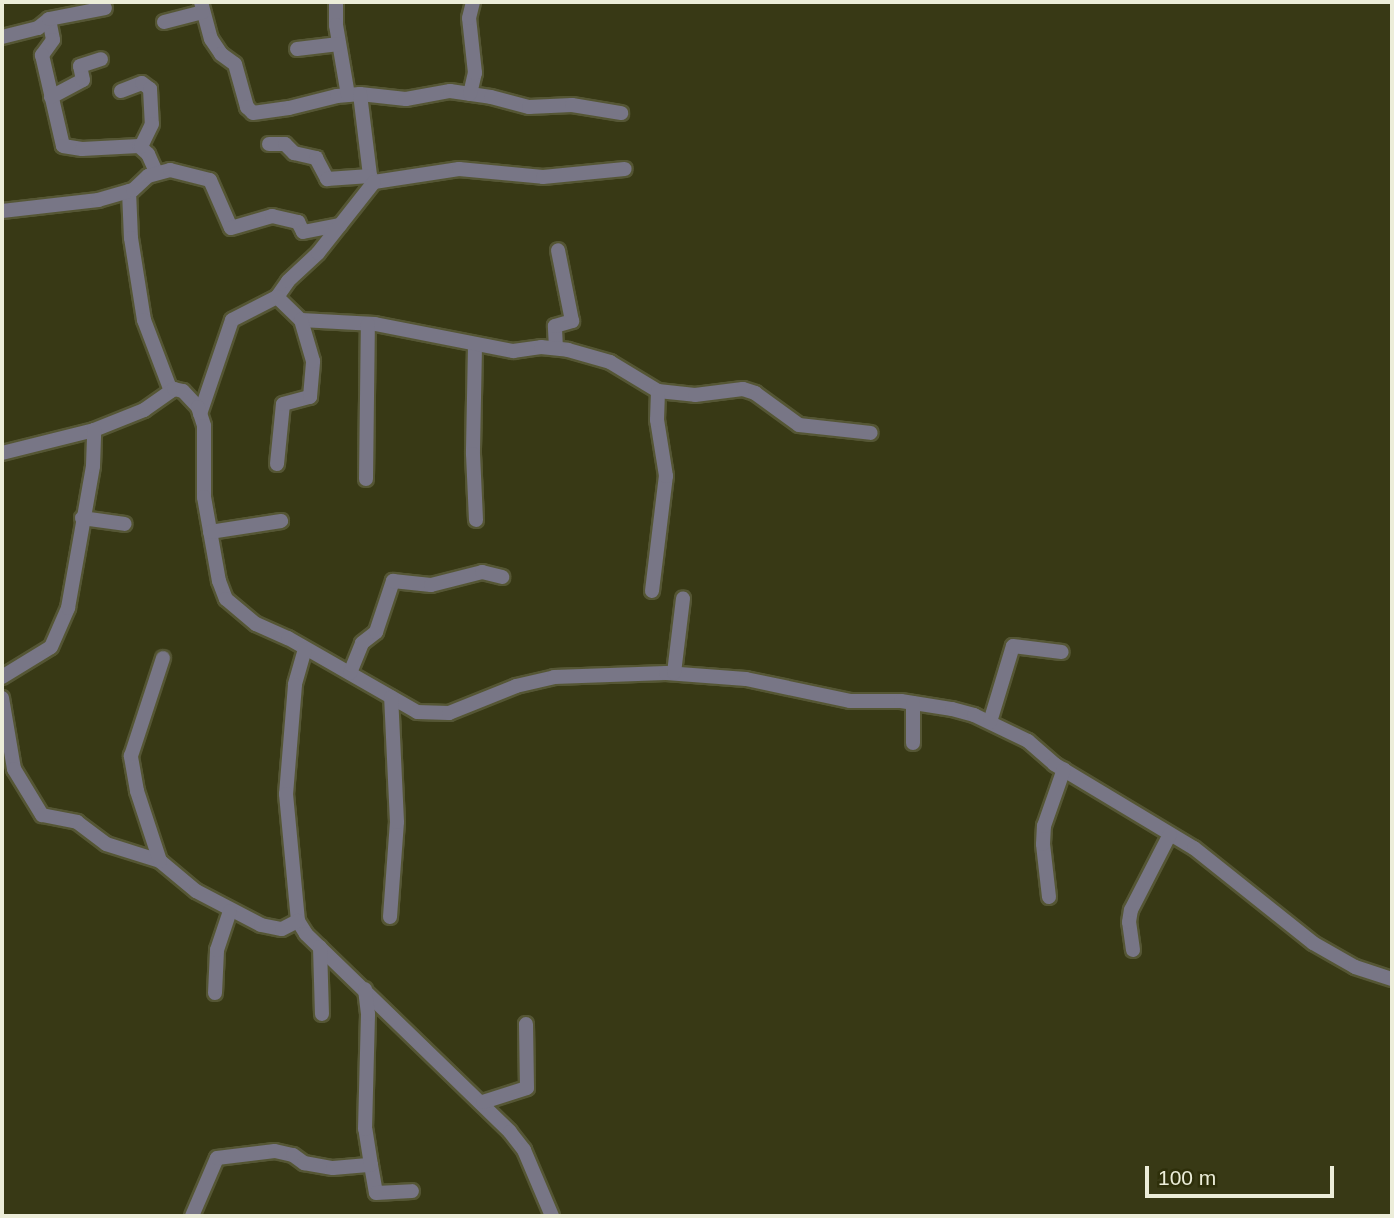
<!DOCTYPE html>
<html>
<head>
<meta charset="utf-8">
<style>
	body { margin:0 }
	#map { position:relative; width:1394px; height:1218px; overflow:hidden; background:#383915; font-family:Helvetica,sans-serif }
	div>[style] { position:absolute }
	.roads { filter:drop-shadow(2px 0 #555634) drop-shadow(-2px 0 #555634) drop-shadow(0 2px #555634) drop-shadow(0 -2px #555634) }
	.minor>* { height:14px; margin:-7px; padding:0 7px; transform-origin:7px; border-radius:7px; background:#787686 }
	span { translate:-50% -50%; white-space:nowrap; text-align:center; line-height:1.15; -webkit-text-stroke:6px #2e2f0a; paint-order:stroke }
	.frame { position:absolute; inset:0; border:4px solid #ecedd9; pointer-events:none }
	.scale { position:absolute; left:1145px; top:1166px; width:189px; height:32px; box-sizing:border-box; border:4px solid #ecedd9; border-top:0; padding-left:9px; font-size:21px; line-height:24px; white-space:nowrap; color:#ecedd9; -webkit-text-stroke:5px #2e2f0a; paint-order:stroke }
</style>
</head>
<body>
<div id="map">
	<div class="roads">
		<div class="minor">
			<div style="left:201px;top:2px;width:38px;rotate:75deg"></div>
			<div style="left:211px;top:39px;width:18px;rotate:56deg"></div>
			<div style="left:221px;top:54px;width:17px;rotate:36deg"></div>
			<div style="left:235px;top:64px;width:45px;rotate:74.4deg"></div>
			<div style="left:247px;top:107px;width:8px;rotate:45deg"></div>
			<div style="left:253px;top:113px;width:36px;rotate:-8deg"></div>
			<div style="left:289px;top:108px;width:49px;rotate:-14deg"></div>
			<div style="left:337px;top:96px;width:23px;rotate:-5deg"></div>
			<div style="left:360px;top:94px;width:46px;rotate:6.2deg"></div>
			<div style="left:406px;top:99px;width:45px;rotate:-10.3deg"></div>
			<div style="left:450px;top:91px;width:41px;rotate:8.3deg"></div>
			<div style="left:491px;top:97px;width:39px;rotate:15deg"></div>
			<div style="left:529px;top:107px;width:43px;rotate:-2.7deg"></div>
			<div style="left:572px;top:105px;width:50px;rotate:9.3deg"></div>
			<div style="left:336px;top:2px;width:23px;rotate:90deg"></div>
			<div style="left:336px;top:25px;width:71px;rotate:80.3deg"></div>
			<div style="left:49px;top:19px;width:21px;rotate:79deg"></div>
			<div style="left:53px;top:40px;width:19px;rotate:126deg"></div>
			<div style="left:42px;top:55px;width:93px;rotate:77deg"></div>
			<div style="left:63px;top:146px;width:19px;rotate:9deg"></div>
			<div style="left:82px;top:149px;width:57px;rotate:-3deg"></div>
			<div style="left:139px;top:146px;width:12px;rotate:42deg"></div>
			<div style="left:148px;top:154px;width:20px;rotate:66deg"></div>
			<div style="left:164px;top:22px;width:40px;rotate:-14.4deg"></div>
			<div style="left:2px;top:37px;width:37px;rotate:-14deg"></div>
			<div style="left:38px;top:28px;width:14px;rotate:-39deg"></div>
			<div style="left:49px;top:19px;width:57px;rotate:-11.1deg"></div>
			<div style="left:297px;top:49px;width:42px;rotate:-6.8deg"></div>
			<div style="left:121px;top:91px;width:22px;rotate:-21deg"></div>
			<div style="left:142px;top:83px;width:10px;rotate:37deg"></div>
			<div style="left:150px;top:89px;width:35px;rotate:87deg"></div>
			<div style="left:152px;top:124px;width:25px;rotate:116deg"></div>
			<div style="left:360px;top:94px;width:83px;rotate:83deg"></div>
			<div style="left:370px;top:176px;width:7px;rotate:56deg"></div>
			<div style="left:374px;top:182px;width:86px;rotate:-8.7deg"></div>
			<div style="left:459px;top:169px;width:84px;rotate:5.4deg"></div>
			<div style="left:543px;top:177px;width:82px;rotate:-5.6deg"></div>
			<div style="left:470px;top:94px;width:22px;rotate:-77deg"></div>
			<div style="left:475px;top:73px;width:55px;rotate:-96.2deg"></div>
			<div style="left:469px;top:18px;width:16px;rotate:-76deg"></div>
			<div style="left:51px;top:97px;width:36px;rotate:-28deg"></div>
			<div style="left:83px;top:80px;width:14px;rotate:-102deg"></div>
			<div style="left:80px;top:66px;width:22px;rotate:-18deg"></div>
			<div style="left:269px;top:144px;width:16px"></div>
			<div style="left:285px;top:144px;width:13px;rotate:45deg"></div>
			<div style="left:294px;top:153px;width:23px;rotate:13deg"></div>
			<div style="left:316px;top:158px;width:24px;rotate:62deg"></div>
			<div style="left:327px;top:179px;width:43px;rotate:-4deg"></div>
			<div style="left:129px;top:191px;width:47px;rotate:87.6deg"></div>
			<div style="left:131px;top:238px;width:83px;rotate:81deg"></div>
			<div style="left:144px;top:320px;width:76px;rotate:69.2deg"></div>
			<div style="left:2px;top:211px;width:97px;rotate:-6.5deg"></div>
			<div style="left:98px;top:200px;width:36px;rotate:-16deg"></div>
			<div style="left:133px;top:190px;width:21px;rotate:-43deg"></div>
			<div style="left:148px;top:176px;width:23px;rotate:-15deg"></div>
			<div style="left:170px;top:170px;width:41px;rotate:14deg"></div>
			<div style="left:210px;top:180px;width:52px;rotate:66.4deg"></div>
			<div style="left:231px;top:228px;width:43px;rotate:-16.3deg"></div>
			<div style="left:272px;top:216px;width:27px;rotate:13deg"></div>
			<div style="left:298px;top:222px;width:11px;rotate:63deg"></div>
			<div style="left:303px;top:232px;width:38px;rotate:-11deg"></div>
			<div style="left:277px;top:297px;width:19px;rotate:-55deg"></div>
			<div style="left:288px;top:281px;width:41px;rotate:-43deg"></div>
			<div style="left:318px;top:253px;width:90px;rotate:-51.7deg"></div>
			<div style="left:475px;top:346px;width:108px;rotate:91.1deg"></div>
			<div style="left:473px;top:454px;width:66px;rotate:87.4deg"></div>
			<div style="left:556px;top:348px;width:22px;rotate:-93deg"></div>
			<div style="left:555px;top:326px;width:18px;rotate:-16deg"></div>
			<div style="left:572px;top:321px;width:72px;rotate:-101.2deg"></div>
			<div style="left:200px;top:414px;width:99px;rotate:-71.2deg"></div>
			<div style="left:232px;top:320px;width:51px;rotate:-27.1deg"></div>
			<div style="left:277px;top:297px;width:33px;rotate:44deg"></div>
			<div style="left:301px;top:320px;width:74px;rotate:3.1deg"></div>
			<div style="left:375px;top:324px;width:141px;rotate:11.1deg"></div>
			<div style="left:513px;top:351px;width:28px;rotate:-8deg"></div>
			<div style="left:541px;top:347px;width:27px;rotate:6deg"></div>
			<div style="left:568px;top:350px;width:44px;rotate:15.9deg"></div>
			<div style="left:610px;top:362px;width:56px;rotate:31.1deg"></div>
			<div style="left:658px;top:391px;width:37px;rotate:6deg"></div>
			<div style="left:695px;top:395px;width:48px;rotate:-7.1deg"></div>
			<div style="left:743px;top:389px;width:13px;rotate:18deg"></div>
			<div style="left:755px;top:393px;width:54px;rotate:36deg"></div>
			<div style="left:799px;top:425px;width:72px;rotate:6.3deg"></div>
			<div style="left:2px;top:453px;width:95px;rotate:-14deg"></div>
			<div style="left:94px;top:430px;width:54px;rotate:-21.8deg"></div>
			<div style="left:144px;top:410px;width:37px;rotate:-35deg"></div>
			<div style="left:174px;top:389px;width:9px;rotate:13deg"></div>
			<div style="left:183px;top:391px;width:22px;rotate:47deg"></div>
			<div style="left:198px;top:407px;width:20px;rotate:72deg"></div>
			<div style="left:204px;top:426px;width:71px;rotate:90deg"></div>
			<div style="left:204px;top:497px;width:85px;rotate:79.9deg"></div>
			<div style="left:219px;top:581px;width:19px;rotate:69deg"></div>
			<div style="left:226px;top:599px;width:39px;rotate:40deg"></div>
			<div style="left:256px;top:624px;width:35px;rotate:24deg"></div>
			<div style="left:288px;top:638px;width:149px;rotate:29.8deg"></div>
			<div style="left:417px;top:712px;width:32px;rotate:2deg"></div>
			<div style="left:449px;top:713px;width:72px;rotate:-21.9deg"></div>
			<div style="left:516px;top:686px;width:39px;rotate:-13deg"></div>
			<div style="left:554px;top:677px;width:112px;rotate:-2deg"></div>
			<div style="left:666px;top:673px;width:80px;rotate:4.3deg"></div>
			<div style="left:746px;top:679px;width:106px;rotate:11.9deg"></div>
			<div style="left:850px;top:701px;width:51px"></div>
			<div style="left:901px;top:701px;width:52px;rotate:8.9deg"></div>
			<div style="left:952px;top:709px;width:23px;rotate:15deg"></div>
			<div style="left:974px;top:715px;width:60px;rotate:25.7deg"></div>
			<div style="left:1028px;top:741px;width:35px;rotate:41deg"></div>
			<div style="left:1054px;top:764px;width:163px;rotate:31deg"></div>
			<div style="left:1194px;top:848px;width:152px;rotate:38.6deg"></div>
			<div style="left:1313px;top:943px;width:48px;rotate:29.7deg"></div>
			<div style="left:1355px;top:967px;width:39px;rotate:18deg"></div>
			<div style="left:277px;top:464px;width:60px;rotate:-84.3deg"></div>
			<div style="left:283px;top:404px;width:28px;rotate:-15deg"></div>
			<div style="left:310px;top:397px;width:36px;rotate:-85deg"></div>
			<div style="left:313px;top:361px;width:43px;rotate:-106.3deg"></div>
			<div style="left:366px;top:479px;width:155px;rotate:-89.3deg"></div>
			<div style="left:82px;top:518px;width:43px;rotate:7.9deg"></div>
			<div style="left:210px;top:532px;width:72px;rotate:-8.8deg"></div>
			<div style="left:652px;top:591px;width:116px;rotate:-83.1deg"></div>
			<div style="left:666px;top:476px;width:57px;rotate:-99.1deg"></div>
			<div style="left:657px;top:420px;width:29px;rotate:-88deg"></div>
			<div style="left:305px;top:649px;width:37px;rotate:106deg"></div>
			<div style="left:295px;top:685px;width:109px;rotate:94.7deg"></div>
			<div style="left:286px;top:794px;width:128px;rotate:84.6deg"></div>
			<div style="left:298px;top:921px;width:15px;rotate:58deg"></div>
			<div style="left:306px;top:934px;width:284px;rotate:44.1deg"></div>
			<div style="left:510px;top:1132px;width:23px;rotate:52deg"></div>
			<div style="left:524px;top:1150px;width:72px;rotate:67deg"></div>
			<div style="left:350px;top:673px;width:32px;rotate:-68deg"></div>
			<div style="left:362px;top:643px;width:18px;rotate:-38deg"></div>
			<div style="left:376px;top:632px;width:54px;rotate:-71.6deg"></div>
			<div style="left:393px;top:581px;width:38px;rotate:6deg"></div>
			<div style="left:431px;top:585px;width:53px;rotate:-14.3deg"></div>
			<div style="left:482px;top:572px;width:21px;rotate:14deg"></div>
			<div style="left:674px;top:673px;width:75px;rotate:-83.1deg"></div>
			<div style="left:2px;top:677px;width:57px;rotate:-31.5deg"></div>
			<div style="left:51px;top:647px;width:43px;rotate:-66.4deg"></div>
			<div style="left:68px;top:608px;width:144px;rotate:-80deg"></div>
			<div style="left:93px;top:466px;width:36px;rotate:-88deg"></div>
			<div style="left:2px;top:698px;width:72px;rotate:80.4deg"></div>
			<div style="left:14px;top:769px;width:54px;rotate:58.7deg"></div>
			<div style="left:42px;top:815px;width:36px;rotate:11deg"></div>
			<div style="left:77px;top:822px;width:36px;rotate:37deg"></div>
			<div style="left:106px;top:844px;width:57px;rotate:17.5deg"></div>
			<div style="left:160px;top:861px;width:47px;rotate:39.8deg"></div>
			<div style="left:196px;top:891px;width:73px;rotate:27.6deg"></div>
			<div style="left:261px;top:925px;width:21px;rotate:11deg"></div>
			<div style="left:282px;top:929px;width:18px;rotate:-27deg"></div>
			<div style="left:990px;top:722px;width:79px;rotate:-73.2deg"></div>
			<div style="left:1013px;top:646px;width:49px;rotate:7deg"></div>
			<div style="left:913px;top:743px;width:40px;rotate:-90deg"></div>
			<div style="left:160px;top:861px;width:74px;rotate:-108.2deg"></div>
			<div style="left:137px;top:791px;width:36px;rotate:-100deg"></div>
			<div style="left:131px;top:756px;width:103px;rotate:-71.9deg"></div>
			<div style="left:1049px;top:897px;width:53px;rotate:-96.5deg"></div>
			<div style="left:1043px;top:844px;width:18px;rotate:-87deg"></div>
			<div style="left:1044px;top:826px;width:60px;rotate:-70.7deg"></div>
			<div style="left:390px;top:917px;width:95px;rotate:-85.8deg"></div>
			<div style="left:397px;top:822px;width:125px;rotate:-92.7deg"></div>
			<div style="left:320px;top:947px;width:67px;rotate:88.3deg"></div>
			<div style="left:1133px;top:950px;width:28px;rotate:-98deg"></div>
			<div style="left:1129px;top:922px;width:12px;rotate:-81deg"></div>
			<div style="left:1131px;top:910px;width:85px;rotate:-62.8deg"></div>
			<div style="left:215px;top:993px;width:43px;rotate:-87.3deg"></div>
			<div style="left:217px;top:950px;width:41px;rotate:-71.6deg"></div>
			<div style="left:483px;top:1102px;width:46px;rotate:-17.7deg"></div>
			<div style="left:527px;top:1088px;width:64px;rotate:-90.9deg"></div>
			<div style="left:371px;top:1165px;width:28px;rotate:80deg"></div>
			<div style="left:376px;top:1193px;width:36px;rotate:-3deg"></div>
			<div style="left:192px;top:1216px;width:63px;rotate:-66.7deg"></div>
			<div style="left:217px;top:1158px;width:58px;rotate:-6.9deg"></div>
			<div style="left:275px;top:1151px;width:18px;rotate:13deg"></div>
			<div style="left:293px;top:1155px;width:14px;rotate:36deg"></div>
			<div style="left:304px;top:1163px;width:29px;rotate:10deg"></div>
			<div style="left:333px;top:1168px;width:38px;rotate:-5deg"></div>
			<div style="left:371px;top:1165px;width:36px;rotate:-99deg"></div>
			<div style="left:365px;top:1129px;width:115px;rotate:-88.5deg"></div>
			<div style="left:368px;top:1014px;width:25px;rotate:-97deg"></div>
		</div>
	</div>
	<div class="frame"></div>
	<div class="scale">100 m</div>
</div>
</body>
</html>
